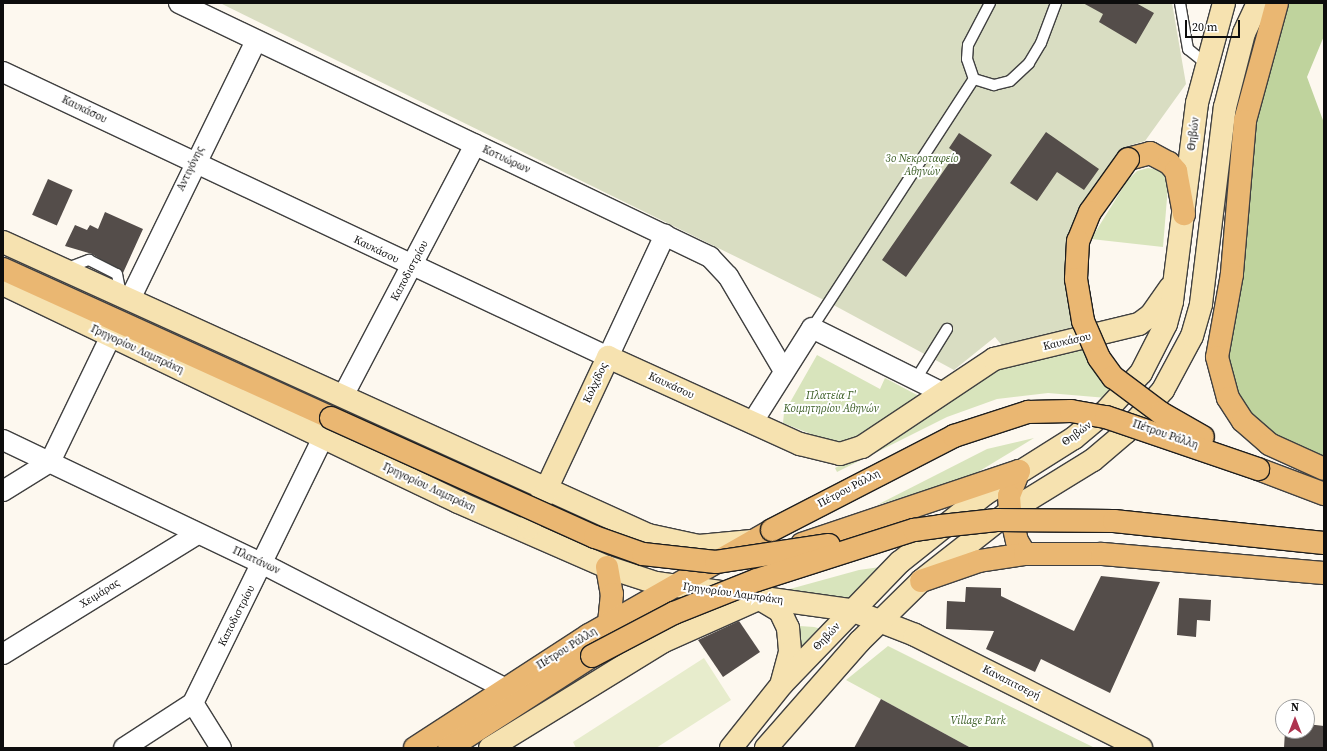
<!DOCTYPE html>
<html>
<head>
<meta charset="utf-8">
<style>
	body { margin:0 }
	#map { position:relative; width:1327px; height:751px; overflow:hidden; background:#fdf8ef; font-family:"Source Serif 4",serif }
	div>[style] { position:absolute }
	.green>* { inset:0; background:#d8e4bc }
	.forest>* { inset:0; background:#bfd39d }
	.cemetery>* { inset:0; background:#d9ddc2 }
	.pitch>* { inset:0; background:#e7eccc }
	.building>* { inset:0; background:#544d4a; transform-origin:0 0 }
	.roads { filter:drop-shadow(1px 0 #404040) drop-shadow(-1px 0 #404040) drop-shadow(0 1px #404040) drop-shadow(0 -1px #404040) }
	.lane>* { height:10px; margin:-5px; padding:0 5px; transform-origin:5px; border-radius:5px; background:#fff }
	.street>* { height:20px; margin:-10px; padding:0 10px; transform-origin:10px; border-radius:10px; background:#fff }
	.secondary>* { height:22px; margin:-11px; padding:0 11px; transform-origin:11px; border-radius:11px; background:#f6e2b0 }
	.primary>* { height:22px; margin:-11px; padding:0 11px; transform-origin:11px; border-radius:11px; background:#eab772 }
	.bridges { filter:drop-shadow(1px 0 #1e1e1e) drop-shadow(-1px 0 #1e1e1e) drop-shadow(0 1px #1e1e1e) drop-shadow(0 -1px #1e1e1e) }
	.primary-bridge>* { height:22px; margin:-11px; padding:0 11px; transform-origin:11px; border-radius:11px; background:#eab772 }
	span { translate:-50% -50%; white-space:nowrap; text-align:center; line-height:1.15; -webkit-text-stroke:4px #fff; paint-order:stroke }
	.street-label { font-size:11px; color:#0d0d0d }
	.park-label { font-size:11px; color:#3a5d24; font-style:italic }
	.frame { position:absolute; inset:0; border:4px solid #0d0d0d; pointer-events:none }
	.north { position:absolute; left:1275px; top:699px; width:40px; height:40px; box-sizing:border-box; background:#fff; border:1px solid #9e9e9e; border-radius:50%; rotate:0deg; font-size:11px; font-weight:700; line-height:16px; text-align:center; color:#0d0d0d }
	.north::after { content:''; display:block; margin:auto; width:14px; height:18px; background:#ae344f; clip-path:polygon(50% 0,100% 100%,50% 72%,0 100%) }
	.scale { position:absolute; left:1185px; top:20px; width:55px; height:18px; box-sizing:border-box; border:2px solid #0d0d0d; border-top:0; padding-left:5px; font-size:12px; line-height:14px; white-space:nowrap; color:#0d0d0d; -webkit-text-stroke:3px #fff; paint-order:stroke }
</style>
</head>
<body>
<div id="map">
	<div class="green">
		<div style="clip-path:polygon(1148px 168px,1165px 171px,1168px 186px,1163px 247px,1091px 239px,1127px 181px,1137px 171px)"></div>
		<div style="clip-path:polygon(1081px 345px,1093px 369px,1112px 389px,1107px 398px,1048px 393px,997px 399px,947px 417px,837px 472px,835px 468px,891px 438px,982px 373px)"></div>
		<div style="clip-path:polygon(817px 355px,880px 389px,885px 378px,919px 396px,913px 407px,850px 440px,831px 442px,783px 423px,784px 413px)"></div>
		<div style="clip-path:polygon(1034px 438px,968px 478px,877px 505px,987px 449px)"></div>
		<div style="clip-path:polygon(887px 566px,848px 602px,779px 592px,859px 570px)"></div>
		<div style="clip-path:polygon(785px 625px,814px 627px,822px 629px,795px 658px)"></div>
		<div style="clip-path:polygon(888px 646px,952px 678px,1095px 748px,971px 748px,846px 680px)"></div>
	</div>
	<div class="forest">
		<div style="clip-path:polygon(1289px 3px,1324px 3px,1324px 36px,1307px 77px,1324px 123px,1324px 458px,1274px 438px,1240px 405px,1227px 360px,1252px 131px)"></div>
	</div>
	<div class="cemetery">
		<div style="clip-path:polygon(220px 3px,1172px 3px,1186px 84px,1145px 141px,1128px 146px,1120px 155px,1070px 239px,1065px 281px,1075px 331px,1004px 348px,995px 337px,954px 370px,828px 302px)"></div>
	</div>
	<div class="pitch">
		<div style="clip-path:polygon(704px 658px,731px 700px,656px 748px,576px 748px,573px 742px)"></div>
	</div>
	<div class="building">
		<div style="clip-path:polygon(1083px 3px,1136px 3px,1154px 13px,1136px 44px,1099px 22px,1103px 14px)"></div>
		<div style="clip-path:polygon(1046px 132px,1099px 169px,1084px 190px,1057px 172px,1037px 201px,1010px 183px)"></div>
		<div style="clip-path:polygon(959px 133px,992px 155px,906px 277px,882px 260px,956px 153px,949px 148px)"></div>
		<div style="left:48px;top:179px;width:27px;height:39px;rotate:24deg"></div>
		<div style="clip-path:polygon(105px 212px,143px 229px,123px 273px,92px 254px,65px 246px,75px 225px,87px 230px,90px 225px,98px 229px)"></div>
		<div style="clip-path:polygon(1101px 576px,1160px 582px,1110px 693px,1041px 659px,1035px 672px,986px 649px,994px 631px,946px 629px,947px 601px,965px 602px,966px 587px,1001px 588px,1001px 596px,1074px 631px)"></div>
		<div style="clip-path:polygon(1179px 598px,1211px 600px,1210px 621px,1197px 620px,1196px 637px,1177px 635px)"></div>
		<div style="clip-path:polygon(739px 621px,760px 652px,723px 677px,698px 640px)"></div>
		<div style="clip-path:polygon(881px 699px,971px 748px,854px 748px)"></div>
		<div style="clip-path:polygon(1307px 724px,1324px 726px,1324px 748px,1284px 748px,1285px 731px,1307px 731px)"></div>
	</div>
	<div class="roads">
		<div class="lane">
			<div style="left:990px;top:3px;width:47px;rotate:117.6deg"></div>
			<div style="left:968px;top:45px;width:14px;rotate:94deg"></div>
			<div style="left:967px;top:59px;width:21px;rotate:71deg"></div>
			<div style="left:974px;top:79px;width:21px;rotate:17deg"></div>
			<div style="left:994px;top:85px;width:16px;rotate:-14deg"></div>
			<div style="left:1010px;top:81px;width:26px;rotate:-43deg"></div>
			<div style="left:1029px;top:63px;width:23px;rotate:-59deg"></div>
			<div style="left:1041px;top:43px;width:43px;rotate:-69.4deg"></div>
			<div style="left:1180px;top:3px;width:47px;rotate:80.1deg"></div>
			<div style="left:1188px;top:49px;width:22px;rotate:39deg"></div>
			<div style="left:65px;top:269px;width:26px;rotate:-21deg"></div>
			<div style="left:89px;top:260px;width:31px;rotate:27deg"></div>
			<div style="left:117px;top:274px;width:21px;rotate:79deg"></div>
			<div style="left:812px;top:328px;width:297px;rotate:-57deg"></div>
			<div style="left:916px;top:379px;width:59px;rotate:-58.2deg"></div>
		</div>
		<div class="street">
			<div style="left:179px;top:3px;width:589px;rotate:25.56deg"></div>
			<div style="left:710px;top:257px;width:26px;rotate:47deg"></div>
			<div style="left:728px;top:276px;width:110px;rotate:59.5deg"></div>
			<div style="left:3px;top:72px;width:669px;rotate:25.22deg"></div>
			<div style="left:608px;top:357px;width:135px;rotate:-65deg"></div>
			<div style="left:130px;top:299px;width:287px;rotate:-64deg"></div>
			<div style="left:343px;top:396px;width:284px;rotate:-62.3deg"></div>
			<div style="left:752px;top:423px;width:112px;rotate:-57.7deg"></div>
			<div style="left:812px;top:328px;width:146px;rotate:26.4deg"></div>
			<div style="left:3px;top:440px;width:288px;rotate:25.5deg"></div>
			<div style="left:263px;top:564px;width:273px;rotate:27.2deg"></div>
			<div style="left:3px;top:491px;width:55px;rotate:-31.7deg"></div>
			<div style="left:50px;top:462px;width:138px;rotate:-64.2deg"></div>
			<div style="left:3px;top:654px;width:228px;rotate:-31.7deg"></div>
			<div style="left:193px;top:703px;width:295px;rotate:-63.9deg"></div>
			<div style="left:193px;top:703px;width:53px;rotate:58.1deg"></div>
			<div style="left:124px;top:748px;width:82px;rotate:-33.1deg"></div>
		</div>
		<div class="secondary">
			<div style="left:3px;top:242px;width:708px;rotate:24.43deg"></div>
			<div style="left:648px;top:535px;width:52px;rotate:12.2deg"></div>
			<div style="left:699px;top:546px;width:53px;rotate:-5.4deg"></div>
			<div style="left:3px;top:284px;width:505px;rotate:25.6deg"></div>
			<div style="left:458px;top:502px;width:163px;rotate:23.6deg"></div>
			<div style="left:607px;top:567px;width:52px;rotate:18.1deg"></div>
			<div style="left:656px;top:583px;width:197px;rotate:7.9deg"></div>
			<div style="left:851px;top:610px;width:69px;rotate:21.3deg"></div>
			<div style="left:915px;top:635px;width:253px;rotate:26.6deg"></div>
			<div style="left:528px;top:528px;width:189px;rotate:-64.9deg"></div>
			<div style="left:608px;top:357px;width:211px;rotate:24.4deg"></div>
			<div style="left:800px;top:444px;width:41px;rotate:14deg"></div>
			<div style="left:840px;top:454px;width:23px;rotate:-18deg"></div>
			<div style="left:862px;top:447px;width:159px;rotate:-33.7deg"></div>
			<div style="left:994px;top:359px;width:149px;rotate:-13.6deg"></div>
			<div style="left:1139px;top:324px;width:15px;rotate:-37deg"></div>
			<div style="left:1151px;top:315px;width:33px;rotate:-55deg"></div>
			<div style="left:760px;top:599px;width:23px;rotate:31deg"></div>
			<div style="left:780px;top:611px;width:19px;rotate:65deg"></div>
			<div style="left:788px;top:628px;width:24px;rotate:85deg"></div>
			<div style="left:790px;top:652px;width:31px;rotate:105deg"></div>
			<div style="left:490px;top:748px;width:202px;rotate:-31.6deg"></div>
			<div style="left:662px;top:642px;width:105px;rotate:-24.1deg"></div>
			<div style="left:731px;top:748px;width:82px;rotate:-51.4deg"></div>
			<div style="left:782px;top:684px;width:170px;rotate:-46deg"></div>
			<div style="left:900px;top:562px;width:109px;rotate:-38.7deg"></div>
			<div style="left:985px;top:494px;width:105px;rotate:-32.2deg"></div>
			<div style="left:1074px;top:438px;width:40px;rotate:-40deg"></div>
			<div style="left:1105px;top:412px;width:53px;rotate:-47.3deg"></div>
			<div style="left:1141px;top:373px;width:55px;rotate:-63deg"></div>
			<div style="left:1166px;top:324px;width:24px;rotate:-75deg"></div>
			<div style="left:1172px;top:301px;width:200px;rotate:-82.8deg"></div>
			<div style="left:1197px;top:103px;width:104px;rotate:-74.9deg"></div>
			<div style="left:766px;top:748px;width:142px;rotate:-48.7deg"></div>
			<div style="left:860px;top:641px;width:86px;rotate:-44.5deg"></div>
			<div style="left:921px;top:581px;width:113px;rotate:-38.2deg"></div>
			<div style="left:1010px;top:511px;width:97px;rotate:-31.6deg"></div>
			<div style="left:1093px;top:460px;width:43px;rotate:-40.3deg"></div>
			<div style="left:1126px;top:432px;width:56px;rotate:-48.6deg"></div>
			<div style="left:1163px;top:390px;width:61px;rotate:-61.8deg"></div>
			<div style="left:1192px;top:336px;width:33px;rotate:-74deg"></div>
			<div style="left:1201px;top:304px;width:198px;rotate:-83.1deg"></div>
			<div style="left:1225px;top:107px;width:76px;rotate:-75.6deg"></div>
			<div style="left:1244px;top:33px;width:33px;rotate:-65deg"></div>
		</div>
		<div class="primary">
			<div style="left:1277px;top:3px;width:122px;rotate:105.2deg"></div>
			<div style="left:1245px;top:121px;width:154px;rotate:94.9deg"></div>
			<div style="left:1232px;top:274px;width:84px;rotate:100.2deg"></div>
			<div style="left:1217px;top:357px;width:42px;rotate:75deg"></div>
			<div style="left:1228px;top:398px;width:27px;rotate:57deg"></div>
			<div style="left:1243px;top:421px;width:35px;rotate:41deg"></div>
			<div style="left:1269px;top:444px;width:60px;rotate:24.4deg"></div>
			<div style="left:1128px;top:159px;width:23px;rotate:-15deg"></div>
			<div style="left:1150px;top:153px;width:21px;rotate:28deg"></div>
			<div style="left:1169px;top:163px;width:11px;rotate:49deg"></div>
			<div style="left:1176px;top:171px;width:44px;rotate:79.5deg"></div>
			<div style="left:3px;top:269px;width:360px;rotate:24.4deg"></div>
			<div style="left:1258px;top:469px;width:71px;rotate:20.7deg"></div>
			<div style="left:1019px;top:471px;width:27px;rotate:112deg"></div>
			<div style="left:1009px;top:496px;width:15px;rotate:86deg"></div>
			<div style="left:1010px;top:511px;width:31px;rotate:77deg"></div>
			<div style="left:1017px;top:541px;width:15px;rotate:58deg"></div>
			<div style="left:802px;top:544px;width:229px;rotate:-18.6deg"></div>
			<div style="left:607px;top:567px;width:27px;rotate:80deg"></div>
			<div style="left:612px;top:594px;width:29px;rotate:96deg"></div>
			<div style="left:921px;top:581px;width:61px;rotate:-19deg"></div>
			<div style="left:979px;top:561px;width:47px;rotate:-8.7deg"></div>
			<div style="left:1025px;top:554px;width:77px"></div>
			<div style="left:1102px;top:554px;width:223px;rotate:4.9deg"></div>
			<div style="left:415px;top:748px;width:207px;rotate:-33deg"></div>
			<div style="left:589px;top:635px;width:211px;rotate:-29.8deg"></div>
			<div style="left:449px;top:748px;width:170px;rotate:-32.8deg"></div>
		</div>
	</div>
	<div class="bridges">
		<div class="primary-bridge">
			<div style="left:1128px;top:159px;width:65px;rotate:125.6deg"></div>
			<div style="left:1090px;top:212px;width:31px;rotate:112deg"></div>
			<div style="left:1078px;top:241px;width:38px;rotate:93deg"></div>
			<div style="left:1076px;top:279px;width:43px;rotate:80.5deg"></div>
			<div style="left:1083px;top:321px;width:40px;rotate:66.6deg"></div>
			<div style="left:1099px;top:358px;width:24px;rotate:54deg"></div>
			<div style="left:1113px;top:377px;width:60px;rotate:36.9deg"></div>
			<div style="left:1161px;top:413px;width:48px;rotate:29.7deg"></div>
			<div style="left:331px;top:418px;width:290px;rotate:24.3deg"></div>
			<div style="left:595px;top:537px;width:51px;rotate:19.5deg"></div>
			<div style="left:643px;top:554px;width:73px;rotate:6.3deg"></div>
			<div style="left:716px;top:562px;width:114px;rotate:-8.6deg"></div>
			<div style="left:772px;top:530px;width:205px;rotate:-27.3deg"></div>
			<div style="left:954px;top:436px;width:78px;rotate:-18deg"></div>
			<div style="left:1028px;top:412px;width:43px;rotate:-1.3deg"></div>
			<div style="left:1071px;top:411px;width:36px;rotate:10deg"></div>
			<div style="left:1106px;top:417px;width:161px;rotate:18.9deg"></div>
			<div style="left:592px;top:656px;width:93px;rotate:-27.7deg"></div>
			<div style="left:674px;top:613px;width:89px;rotate:-21.7deg"></div>
			<div style="left:757px;top:580px;width:165px;rotate:-17.7deg"></div>
			<div style="left:914px;top:530px;width:27px;rotate:-8deg"></div>
			<div style="left:941px;top:526px;width:56px;rotate:-6.1deg"></div>
			<div style="left:997px;top:520px;width:117px;rotate:0.5deg"></div>
			<div style="left:1114px;top:521px;width:211px;rotate:6deg"></div>
		</div>
	</div>
	<div class="street-label">
		<span style="left:84px;top:110px;rotate:26deg">Καυκάσου</span>
		<span style="left:1194px;top:134px;rotate:-83deg">Θηβών</span>
		<span style="left:506px;top:160px;rotate:25deg">Κοτυώρων</span>
		<span style="left:191px;top:169px;rotate:-64deg">Αντιγόνης</span>
		<span style="left:376px;top:250px;rotate:26deg">Καυκάσου</span>
		<span style="left:410px;top:271px;rotate:-62deg">Καποδιστρίου</span>
		<span style="left:1067px;top:342px;rotate:-13deg">Καυκάσου</span>
		<span style="left:137px;top:350px;rotate:25deg">Γρηγορίου Λαμπράκη</span>
		<span style="left:596px;top:383px;rotate:-65deg">Κολχίδος</span>
		<span style="left:671px;top:386px;rotate:25deg">Καυκάσου</span>
		<span style="left:1077px;top:434px;rotate:-36deg">Θηβών</span>
		<span style="left:1165px;top:435px;rotate:19deg">Πέτρου Ράλλη</span>
		<span style="left:429px;top:488px;rotate:25deg">Γρηγορίου Λαμπράκη</span>
		<span style="left:849px;top:489px;rotate:-28deg">Πέτρου Ράλλη</span>
		<span style="left:256px;top:561px;rotate:25deg">Πλατάνων</span>
		<span style="left:100px;top:594px;rotate:-32deg">Χειμάρας</span>
		<span style="left:733px;top:594px;rotate:8deg">Γρηγορίου Λαμπράκη</span>
		<span style="left:237px;top:616px;rotate:-63deg">Καποδιστρίου</span>
		<span style="left:827px;top:637px;rotate:-47deg">Θηβών</span>
		<span style="left:567px;top:649px;rotate:-32deg">Πέτρου Ράλλη</span>
		<span style="left:1011px;top:683px;rotate:27deg">Καναπιτσερή</span>
	</div>
	<div class="park-label">
		<span style="left:922px;top:166px">3ο Νεκροταφείο<br>Αθηνών</span>
		<span style="left:831px;top:403px">Πλατεία Γ'<br>Κοιμητηρίου Αθηνών</span>
		<span style="left:978px;top:721px">Village Park</span>
	</div>
	<div class="frame"></div>
	<div class="north">N</div>
	<div class="scale">20 m</div>
</div>
</body>
</html>
